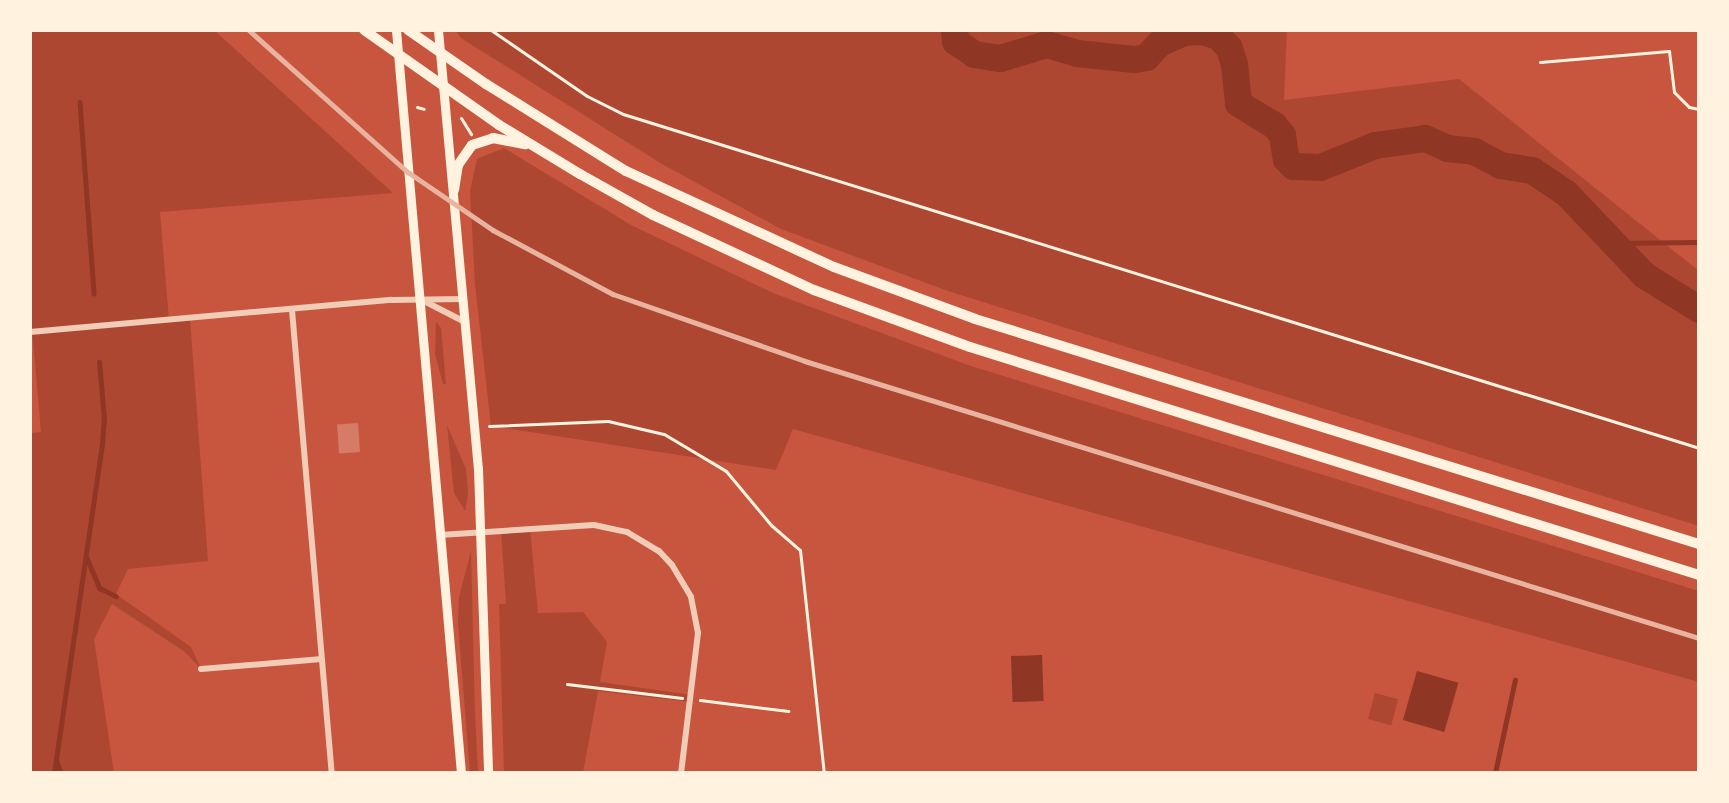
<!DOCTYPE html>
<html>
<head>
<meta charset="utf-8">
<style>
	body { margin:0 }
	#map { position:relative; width:1729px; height:803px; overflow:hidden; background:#c8553d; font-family:"PT Sans",sans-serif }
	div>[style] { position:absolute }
	.green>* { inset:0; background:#ae4732; transform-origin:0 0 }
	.water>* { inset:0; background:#8f3625; transform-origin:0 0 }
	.stream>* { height:4.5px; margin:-2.25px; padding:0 2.25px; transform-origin:2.25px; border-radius:2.25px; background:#8f3625 }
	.river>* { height:27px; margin:-13.5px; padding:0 13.5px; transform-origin:13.5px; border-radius:13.5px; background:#8f3625 }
	.building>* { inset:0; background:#d67c66; transform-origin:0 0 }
	.path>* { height:3px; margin:-1.5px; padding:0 1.5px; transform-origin:1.5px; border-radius:1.5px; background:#fff3e0 }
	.minor>* { height:6px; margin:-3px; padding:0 3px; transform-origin:3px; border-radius:3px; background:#f1ccb7 }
	.secondary>* { height:9px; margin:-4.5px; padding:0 4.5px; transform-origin:4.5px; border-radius:4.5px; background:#fff3e0 }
	.primary>* { height:10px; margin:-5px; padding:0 5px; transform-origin:5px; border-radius:5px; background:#fff3e0 }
	.rail>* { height:4.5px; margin:-2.25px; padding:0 2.25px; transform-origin:2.25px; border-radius:2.25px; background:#e9b49f }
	span { translate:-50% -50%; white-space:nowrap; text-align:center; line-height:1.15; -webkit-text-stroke:4.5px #fff3e0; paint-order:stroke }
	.frame { position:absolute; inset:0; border:32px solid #fff3e0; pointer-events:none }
</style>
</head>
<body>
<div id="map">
	<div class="green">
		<div style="clip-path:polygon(30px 30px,214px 30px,393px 193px,160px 212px,169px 320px,190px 318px,208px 561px,128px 569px,116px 594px,191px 647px,201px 669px,185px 652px,112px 604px,94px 639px,114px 773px,30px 773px,30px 433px,41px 432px,30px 306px)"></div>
		<div style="clip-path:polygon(455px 30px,1287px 30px,1284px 100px,1459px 79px,1699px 271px,1699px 526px,948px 291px,781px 229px,662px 164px,461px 38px)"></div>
		<div style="clip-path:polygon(504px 148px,631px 225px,773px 293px,971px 366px,1699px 591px,1699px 682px,793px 429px,776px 470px,491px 426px,475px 285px,470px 191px,477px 159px)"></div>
		<div style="clip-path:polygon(436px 322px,441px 328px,446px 384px,443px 384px,435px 354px)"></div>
		<div style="clip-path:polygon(447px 425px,466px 469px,468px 494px,465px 511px,454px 493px)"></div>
		<div style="clip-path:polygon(530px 528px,538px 613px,583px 612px,607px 642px,600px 682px,692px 695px,691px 702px,598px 691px,583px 773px,504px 773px,499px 604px,506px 604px,501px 530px)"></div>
		<div style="clip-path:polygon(471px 551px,475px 714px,478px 773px,470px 773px,458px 623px,459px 597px)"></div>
		<div style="left:1375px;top:693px;width:24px;height:27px;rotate:15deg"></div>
	</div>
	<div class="water">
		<div style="left:1042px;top:655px;width:46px;height:31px;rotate:88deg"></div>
		<div style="left:1417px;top:671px;width:43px;height:51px;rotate:16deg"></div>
	</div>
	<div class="stream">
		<div style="left:80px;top:102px;width:192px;rotate:85.8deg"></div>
		<div style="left:1614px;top:243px;width:85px;rotate:-0.7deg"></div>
		<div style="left:87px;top:558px;width:33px;rotate:67deg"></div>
		<div style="left:100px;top:588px;width:18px;rotate:27deg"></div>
		<div style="left:57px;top:761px;width:13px;rotate:72deg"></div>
		<div style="left:54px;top:773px;width:331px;rotate:-81.7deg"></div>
		<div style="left:102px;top:445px;width:26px;rotate:-86deg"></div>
		<div style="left:104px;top:419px;width:57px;rotate:-95deg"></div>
		<div style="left:1495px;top:773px;width:95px;rotate:-77.9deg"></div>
	</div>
	<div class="river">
		<div style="left:954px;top:30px;width:11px;rotate:85deg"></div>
		<div style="left:955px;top:41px;width:23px;rotate:34deg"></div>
		<div style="left:974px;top:54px;width:26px;rotate:9deg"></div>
		<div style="left:1000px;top:58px;width:48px;rotate:-16.9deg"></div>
		<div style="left:1046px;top:44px;width:32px;rotate:16deg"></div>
		<div style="left:1077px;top:53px;width:57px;rotate:6deg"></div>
		<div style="left:1134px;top:59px;width:12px;rotate:-9deg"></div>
		<div style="left:1146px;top:57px;width:19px;rotate:-47deg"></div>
		<div style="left:1159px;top:43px;width:27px;rotate:-24deg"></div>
		<div style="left:1184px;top:32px;width:18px;rotate:-3deg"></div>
		<div style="left:1202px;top:31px;width:17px;rotate:17deg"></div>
		<div style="left:1218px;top:36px;width:16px;rotate:47deg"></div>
		<div style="left:1229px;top:48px;width:17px;rotate:73deg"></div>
		<div style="left:1234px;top:64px;width:39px;rotate:84deg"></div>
		<div style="left:1238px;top:103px;width:42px;rotate:31.4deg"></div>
		<div style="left:1274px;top:125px;width:13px;rotate:51deg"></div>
		<div style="left:1282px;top:135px;width:24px;rotate:81deg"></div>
		<div style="left:1286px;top:159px;width:10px;rotate:45deg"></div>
		<div style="left:1293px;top:166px;width:27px;rotate:2deg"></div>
		<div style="left:1320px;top:167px;width:59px;rotate:-21.8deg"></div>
		<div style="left:1375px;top:145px;width:50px;rotate:-8deg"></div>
		<div style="left:1425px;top:138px;width:24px;rotate:24deg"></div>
		<div style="left:1447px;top:148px;width:27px;rotate:6deg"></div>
		<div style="left:1474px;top:151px;width:30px;rotate:28deg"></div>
		<div style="left:1500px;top:165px;width:32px;rotate:9deg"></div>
		<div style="left:1532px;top:170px;width:41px;rotate:34.1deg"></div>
		<div style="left:1566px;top:193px;width:113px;rotate:46.4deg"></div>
		<div style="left:1644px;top:275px;width:65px;rotate:31.7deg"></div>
	</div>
	<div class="building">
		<div style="left:358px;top:423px;width:29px;height:21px;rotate:86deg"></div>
	</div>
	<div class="path">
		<div style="left:491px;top:30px;width:116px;rotate:34.5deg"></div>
		<div style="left:587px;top:96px;width:40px;rotate:26.6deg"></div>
		<div style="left:623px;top:114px;width:1127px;rotate:17.24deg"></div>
		<div style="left:1540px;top:62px;width:129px;rotate:-4.9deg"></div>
		<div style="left:1669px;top:51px;width:41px;rotate:83deg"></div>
		<div style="left:1674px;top:92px;width:21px;rotate:45deg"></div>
		<div style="left:1689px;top:107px;width:10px;rotate:11deg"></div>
		<div style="left:417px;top:107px;width:7px;rotate:16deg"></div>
		<div style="left:461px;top:118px;width:19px;rotate:58deg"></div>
		<div style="left:489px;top:426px;width:119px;rotate:-2.4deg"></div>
		<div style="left:608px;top:421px;width:57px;rotate:13.1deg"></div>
		<div style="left:664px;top:434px;width:72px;rotate:30.8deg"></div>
		<div style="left:726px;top:471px;width:70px;rotate:50.2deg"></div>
		<div style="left:771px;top:525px;width:38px;rotate:41deg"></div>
		<div style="left:800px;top:550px;width:224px;rotate:83.9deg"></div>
		<div style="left:567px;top:684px;width:116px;rotate:6.9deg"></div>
		<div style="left:700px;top:700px;width:89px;rotate:7.1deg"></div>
	</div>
	<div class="minor">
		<div style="left:424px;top:301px;width:46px;rotate:27.1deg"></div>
		<div style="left:292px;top:310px;width:465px;rotate:85.1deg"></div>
		<div style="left:30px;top:332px;width:363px;rotate:-5.1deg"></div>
		<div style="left:392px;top:300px;width:71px;rotate:-0.8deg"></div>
		<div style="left:440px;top:535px;width:154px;rotate:-3.7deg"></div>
		<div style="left:594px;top:525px;width:34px;rotate:12deg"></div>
		<div style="left:627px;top:532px;width:37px;rotate:31deg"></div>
		<div style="left:659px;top:551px;width:19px;rotate:47deg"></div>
		<div style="left:672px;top:565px;width:37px;rotate:59deg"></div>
		<div style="left:691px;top:597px;width:37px;rotate:79deg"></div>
		<div style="left:698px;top:633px;width:141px;rotate:96.9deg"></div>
		<div style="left:201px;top:669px;width:121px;rotate:-4.7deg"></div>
	</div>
	<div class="secondary">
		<div style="left:396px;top:30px;width:746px;rotate:85deg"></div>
		<div style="left:438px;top:30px;width:440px;rotate:84.8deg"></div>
		<div style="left:478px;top:468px;width:305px;rotate:88.1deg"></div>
	</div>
	<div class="primary">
		<div style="left:364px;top:30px;width:165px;rotate:35.1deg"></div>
		<div style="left:499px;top:125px;width:95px;rotate:31.2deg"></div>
		<div style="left:580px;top:174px;width:84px;rotate:29.3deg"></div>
		<div style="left:653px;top:215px;width:178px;rotate:25deg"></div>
		<div style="left:814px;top:290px;width:166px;rotate:20.1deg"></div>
		<div style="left:970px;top:347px;width:764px;rotate:17.37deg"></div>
		<div style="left:408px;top:30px;width:95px;rotate:34.7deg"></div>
		<div style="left:486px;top:84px;width:165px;rotate:31.9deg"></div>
		<div style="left:626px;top:171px;width:229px;rotate:24.8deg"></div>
		<div style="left:834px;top:267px;width:150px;rotate:20.2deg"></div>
		<div style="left:975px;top:319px;width:758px;rotate:17.26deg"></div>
		<div style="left:454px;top:190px;width:25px;rotate:-81deg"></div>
		<div style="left:458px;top:165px;width:24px;rotate:-55deg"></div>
		<div style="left:472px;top:145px;width:22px;rotate:-18deg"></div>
		<div style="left:493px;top:138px;width:33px;rotate:11deg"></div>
	</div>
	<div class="rail">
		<div style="left:249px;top:30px;width:213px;rotate:41.8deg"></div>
		<div style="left:408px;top:172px;width:103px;rotate:34.3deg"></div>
		<div style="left:493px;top:230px;width:136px;rotate:28.1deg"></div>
		<div style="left:613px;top:294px;width:203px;rotate:19.2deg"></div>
		<div style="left:805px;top:361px;width:936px;rotate:17.22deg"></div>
	</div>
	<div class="frame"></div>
</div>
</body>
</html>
